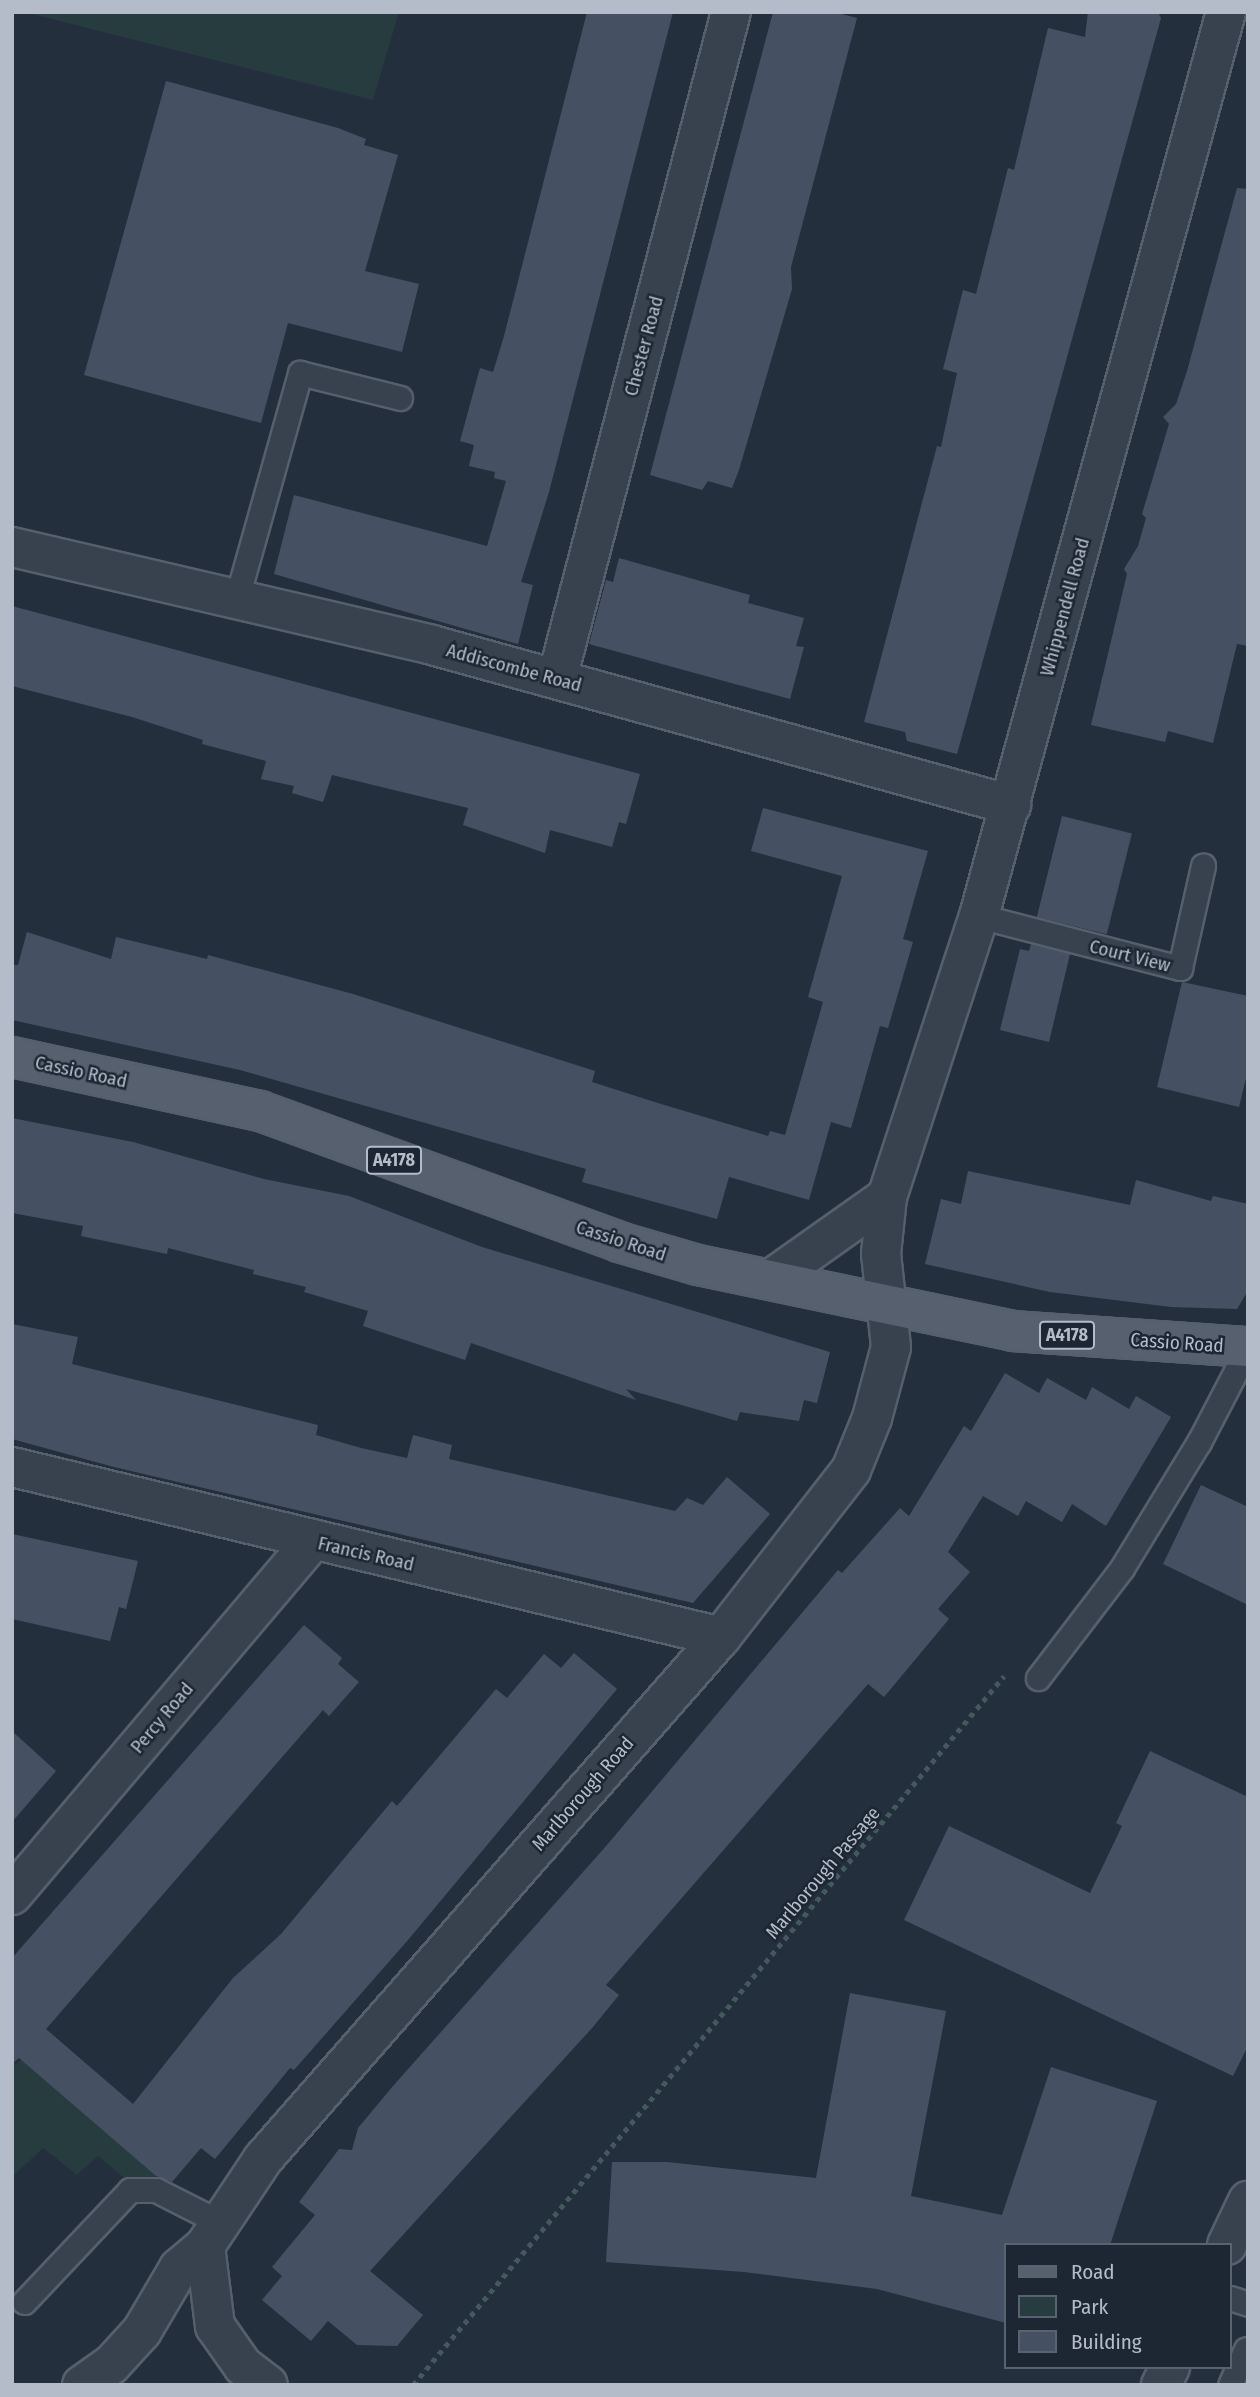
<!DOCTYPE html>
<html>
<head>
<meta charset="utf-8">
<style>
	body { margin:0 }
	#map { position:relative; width:1260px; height:2397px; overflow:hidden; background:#242f3e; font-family:"Fira Sans Condensed",sans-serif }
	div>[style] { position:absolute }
	.green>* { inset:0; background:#263c3f }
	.building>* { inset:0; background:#455162; transform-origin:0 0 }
	.path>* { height:4.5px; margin-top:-2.25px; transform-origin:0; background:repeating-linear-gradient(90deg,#44595c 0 5px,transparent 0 10px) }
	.roads { filter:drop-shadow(2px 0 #565f6c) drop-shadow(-2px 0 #565f6c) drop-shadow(0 2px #565f6c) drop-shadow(0 -2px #565f6c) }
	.service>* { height:23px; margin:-11.5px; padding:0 11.5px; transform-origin:11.5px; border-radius:11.5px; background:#38414e }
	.minor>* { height:38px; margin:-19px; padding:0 19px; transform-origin:19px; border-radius:19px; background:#38414e }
	.tertiary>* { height:38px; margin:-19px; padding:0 19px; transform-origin:19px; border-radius:19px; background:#38414e }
	.primary>* { height:38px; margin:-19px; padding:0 19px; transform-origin:19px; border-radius:19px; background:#56606e }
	span { translate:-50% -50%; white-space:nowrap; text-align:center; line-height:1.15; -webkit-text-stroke:5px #1d2633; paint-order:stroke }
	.shield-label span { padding:2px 5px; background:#1d2633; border:2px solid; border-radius:5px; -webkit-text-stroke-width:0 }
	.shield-label { font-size:18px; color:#b4bcc9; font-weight:700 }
	.street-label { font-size:19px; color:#b4bcc9 }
	.frame { position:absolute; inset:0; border:14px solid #b4bcc9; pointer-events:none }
	.legend { position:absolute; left:1004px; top:2243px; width:228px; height:126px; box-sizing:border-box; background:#1d2633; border:2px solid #59626f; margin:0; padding:9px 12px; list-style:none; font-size:21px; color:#b4bcc9 }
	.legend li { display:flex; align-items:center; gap:14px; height:35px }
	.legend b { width:35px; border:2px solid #59626f }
</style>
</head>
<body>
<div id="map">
	<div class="green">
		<div style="clip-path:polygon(24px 12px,399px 12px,373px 100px)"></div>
		<div style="clip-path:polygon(28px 2050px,36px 2072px,169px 2187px,123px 2177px,98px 2156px,77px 2175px,43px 2148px,12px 2177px,12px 2061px,17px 2064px)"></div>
	</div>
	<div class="building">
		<div style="clip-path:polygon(587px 12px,673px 12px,549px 492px,521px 582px,533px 585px,518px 644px,274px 574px,294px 495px,487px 546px,506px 481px,494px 478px,495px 472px,469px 466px,474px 445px,460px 441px,480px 368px,493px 372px,504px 336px)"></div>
		<div style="clip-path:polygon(773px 12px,834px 12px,857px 18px,791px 267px,792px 289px,739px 470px,732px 488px,708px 481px,702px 490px,650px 475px)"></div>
		<div style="clip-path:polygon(1088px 12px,1158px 12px,1161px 18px,957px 754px,907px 741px,905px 732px,864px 722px,937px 446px,941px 447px,957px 373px,943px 369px,963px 290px,976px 294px,1008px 168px,1014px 170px,1048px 28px,1085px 37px)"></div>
		<div style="clip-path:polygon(166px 81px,338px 128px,366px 139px,364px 145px,398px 155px,365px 271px,419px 284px,402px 352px,288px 323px,261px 423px,84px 375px)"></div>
		<div style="clip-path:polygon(1237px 188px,1248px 189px,1248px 646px,1237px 644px,1213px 743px,1168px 731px,1165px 742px,1091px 725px,1127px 574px,1124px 569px,1138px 546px,1146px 518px,1142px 514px,1169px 424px,1163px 417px,1176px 404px,1187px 371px)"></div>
		<div style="clip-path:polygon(619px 558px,750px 595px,748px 603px,804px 618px,796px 646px,804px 647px,790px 699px,589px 644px,606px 580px,613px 582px)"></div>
		<div style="clip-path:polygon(12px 606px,640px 774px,626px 824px,619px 822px,612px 847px,550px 830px,545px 853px,463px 825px,468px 808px,332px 775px,323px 802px,292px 793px,294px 786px,261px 779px,266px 761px,202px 744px,203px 740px,132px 717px,12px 686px)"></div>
		<div style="clip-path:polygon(763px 808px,928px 851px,903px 939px,913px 942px,888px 1028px,880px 1026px,851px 1128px,831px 1122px,809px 1200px,729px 1177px,717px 1219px,582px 1182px,586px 1169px,240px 1070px,12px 1020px,12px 965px,18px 965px,27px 932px,111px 959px,116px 937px,207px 959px,208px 955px,353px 994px,595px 1071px,592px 1082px,661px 1104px,768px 1136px,770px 1131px,785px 1135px,823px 1002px,808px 997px,842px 876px,751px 851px)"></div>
		<div style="left:1062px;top:816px;width:72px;height:104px;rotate:14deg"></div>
		<div style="clip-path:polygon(1031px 944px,1070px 954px,1049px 1042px,1000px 1030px,1020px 949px,1029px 951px)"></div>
		<div style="clip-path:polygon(1182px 982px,1248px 996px,1248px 1070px,1239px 1107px,1157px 1087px)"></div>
		<div style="clip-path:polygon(12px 1118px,133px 1142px,264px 1179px,349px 1196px,482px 1247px,830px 1352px,817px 1403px,804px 1400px,799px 1421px,740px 1412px,737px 1421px,626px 1389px,636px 1400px,471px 1343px,465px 1360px,363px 1326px,368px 1311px,304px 1292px,306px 1287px,253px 1274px,254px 1270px,168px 1248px,167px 1254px,81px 1236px,83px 1226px,12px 1213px)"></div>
		<div style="clip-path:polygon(968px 1171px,1130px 1205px,1136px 1180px,1211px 1201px,1213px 1196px,1248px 1204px,1246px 1294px,1237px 1309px,1171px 1307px,1050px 1292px,925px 1264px,941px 1199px,961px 1204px)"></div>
		<div style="clip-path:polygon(12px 1324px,78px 1337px,72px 1364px,318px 1425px,316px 1435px,361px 1448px,407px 1458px,413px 1435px,452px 1445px,449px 1459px,675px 1511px,687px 1498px,703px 1505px,727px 1477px,770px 1514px,693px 1603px,114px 1467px,12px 1439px)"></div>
		<div style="clip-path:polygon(1005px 1373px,1039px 1393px,1047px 1378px,1086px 1400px,1092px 1387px,1129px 1409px,1136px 1396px,1171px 1417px,1106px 1526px,1072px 1504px,1062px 1522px,1026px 1501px,1018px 1516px,983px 1496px,948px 1552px,970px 1572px,938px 1609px,949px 1619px,884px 1697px,868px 1684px,606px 1985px,619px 1995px,593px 2027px,370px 2271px,423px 2315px,397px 2346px,357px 2345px,328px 2321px,311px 2341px,262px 2300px,282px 2276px,272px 2267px,315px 2215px,299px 2202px,339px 2149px,352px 2150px,358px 2128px,393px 2086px,607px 1845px,838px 1570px,842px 1573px,900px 1508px,909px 1516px,964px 1426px,971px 1431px)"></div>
		<div style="clip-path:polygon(1201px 1485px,1248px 1507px,1248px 1605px,1163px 1564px)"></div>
		<div style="clip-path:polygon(12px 1534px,138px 1561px,126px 1609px,119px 1607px,110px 1641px,12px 1619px)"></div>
		<div style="clip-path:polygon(304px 1625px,342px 1658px,338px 1664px,359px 1682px,329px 1716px,323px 1710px,46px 2029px,133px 2104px,233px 1978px,281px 1934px,392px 1801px,397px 1806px,496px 1689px,507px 1698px,544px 1654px,561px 1668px,574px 1653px,617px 1689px,408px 1940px,294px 2070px,290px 2068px,215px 2159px,201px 2148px,172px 2182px,156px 2176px,19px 2058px,12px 2064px,12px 1958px)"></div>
		<div style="clip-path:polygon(12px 1731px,56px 1771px,12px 1822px)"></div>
		<div style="clip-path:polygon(1150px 1751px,1248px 1797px,1248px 2046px,1233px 2076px,904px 1920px,949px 1826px,1090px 1893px,1122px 1826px,1116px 1823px)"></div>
		<div style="clip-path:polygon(850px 1993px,946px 2011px,911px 2196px,1002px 2215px,1051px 2067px,1157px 2101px,1110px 2245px,1006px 2245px,1006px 2323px,877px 2289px,744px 2272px,606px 2262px,612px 2162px,667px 2162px,816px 2178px)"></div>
	</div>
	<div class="path">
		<div style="left:413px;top:2385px;width:923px;rotate:-50.19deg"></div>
	</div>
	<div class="roads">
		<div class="service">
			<div style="left:236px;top:601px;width:237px;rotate:-74.3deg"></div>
			<div style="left:300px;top:373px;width:103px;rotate:14deg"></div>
			<div style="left:979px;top:916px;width:208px;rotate:14.5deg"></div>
			<div style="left:1180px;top:968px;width:105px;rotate:-77.3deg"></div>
			<div style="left:1038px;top:1678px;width:138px;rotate:-52.6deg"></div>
			<div style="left:1122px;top:1568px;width:148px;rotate:-58.6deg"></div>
			<div style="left:1199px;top:1442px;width:106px;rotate:-62.5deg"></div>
			<div style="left:1230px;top:2298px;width:19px;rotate:18deg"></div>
			<div style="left:24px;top:2302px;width:154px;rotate:-46.6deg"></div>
			<div style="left:130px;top:2190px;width:26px"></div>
			<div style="left:156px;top:2190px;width:71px;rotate:26.9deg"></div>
			<div style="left:1230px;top:2385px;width:39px;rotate:-66deg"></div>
		</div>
		<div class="minor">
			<div style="left:12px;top:547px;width:431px;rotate:13.1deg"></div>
			<div style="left:432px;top:645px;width:601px;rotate:15.45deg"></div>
			<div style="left:557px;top:679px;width:689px;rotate:-75.38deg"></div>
			<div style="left:12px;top:1467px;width:729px;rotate:13.48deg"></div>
			<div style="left:12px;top:1895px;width:463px;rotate:-49.7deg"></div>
			<div style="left:1227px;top:2245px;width:49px;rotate:-64.5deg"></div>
			<div style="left:1161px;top:2385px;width:20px;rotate:-63deg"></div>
		</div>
		<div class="tertiary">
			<div style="left:771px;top:1279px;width:142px;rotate:-35.3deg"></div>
			<div style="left:205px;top:2246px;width:81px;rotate:82.9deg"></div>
			<div style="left:215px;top:2326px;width:49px;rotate:55deg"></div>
			<div style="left:243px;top:2366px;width:31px;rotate:37deg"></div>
			<div style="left:82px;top:2385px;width:35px;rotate:-35deg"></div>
			<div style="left:111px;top:2365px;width:46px;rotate:-47.6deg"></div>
			<div style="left:142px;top:2331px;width:73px;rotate:-59.6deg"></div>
			<div style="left:179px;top:2268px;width:34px;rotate:-40deg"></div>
			<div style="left:205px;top:2246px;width:105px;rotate:-56.3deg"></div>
			<div style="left:263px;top:2159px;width:694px;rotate:-48.74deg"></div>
			<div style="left:721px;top:1637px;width:212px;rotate:-52.1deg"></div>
			<div style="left:851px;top:1470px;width:56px;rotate:-68deg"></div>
			<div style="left:872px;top:1418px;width:73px;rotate:-75deg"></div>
			<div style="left:891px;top:1347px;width:94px;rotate:-96.1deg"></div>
			<div style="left:881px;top:1254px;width:57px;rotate:-84deg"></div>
			<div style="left:887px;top:1197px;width:296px;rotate:-71.9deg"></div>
			<div style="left:979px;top:916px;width:937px;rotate:-74.72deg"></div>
		</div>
		<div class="primary">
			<div style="left:12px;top:1057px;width:254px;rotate:12.3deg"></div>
			<div style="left:260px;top:1111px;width:382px;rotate:20deg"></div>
			<div style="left:619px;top:1242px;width:82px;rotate:16.2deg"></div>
			<div style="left:698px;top:1265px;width:322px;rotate:11.8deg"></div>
			<div style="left:1013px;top:1331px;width:236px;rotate:3.9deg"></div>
		</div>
	</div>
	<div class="shield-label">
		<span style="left:394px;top:1160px">A4178</span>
		<span style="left:1067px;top:1335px">A4178</span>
	</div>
	<div class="street-label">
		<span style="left:644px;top:346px;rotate:-75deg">Chester Road</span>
		<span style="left:1065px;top:607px;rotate:-75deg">Whippendell Road</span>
		<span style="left:514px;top:668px;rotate:15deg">Addiscombe Road</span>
		<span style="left:1130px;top:956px;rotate:14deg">Court View</span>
		<span style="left:81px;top:1072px;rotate:12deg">Cassio Road</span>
		<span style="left:621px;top:1241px;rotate:18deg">Cassio Road</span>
		<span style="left:1177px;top:1343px;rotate:4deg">Cassio Road</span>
		<span style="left:366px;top:1554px;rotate:13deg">Francis Road</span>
		<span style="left:162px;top:1718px;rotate:-50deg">Percy Road</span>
		<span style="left:583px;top:1794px;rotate:-49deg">Marlborough Road</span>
		<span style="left:823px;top:1873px;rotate:-50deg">Marlborough Passage</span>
	</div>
	<div class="frame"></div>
	<ul class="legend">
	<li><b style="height:9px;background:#56606e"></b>Road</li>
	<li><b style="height:19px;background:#263c3f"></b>Park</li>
	<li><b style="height:19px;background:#455162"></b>Building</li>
	</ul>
</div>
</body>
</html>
